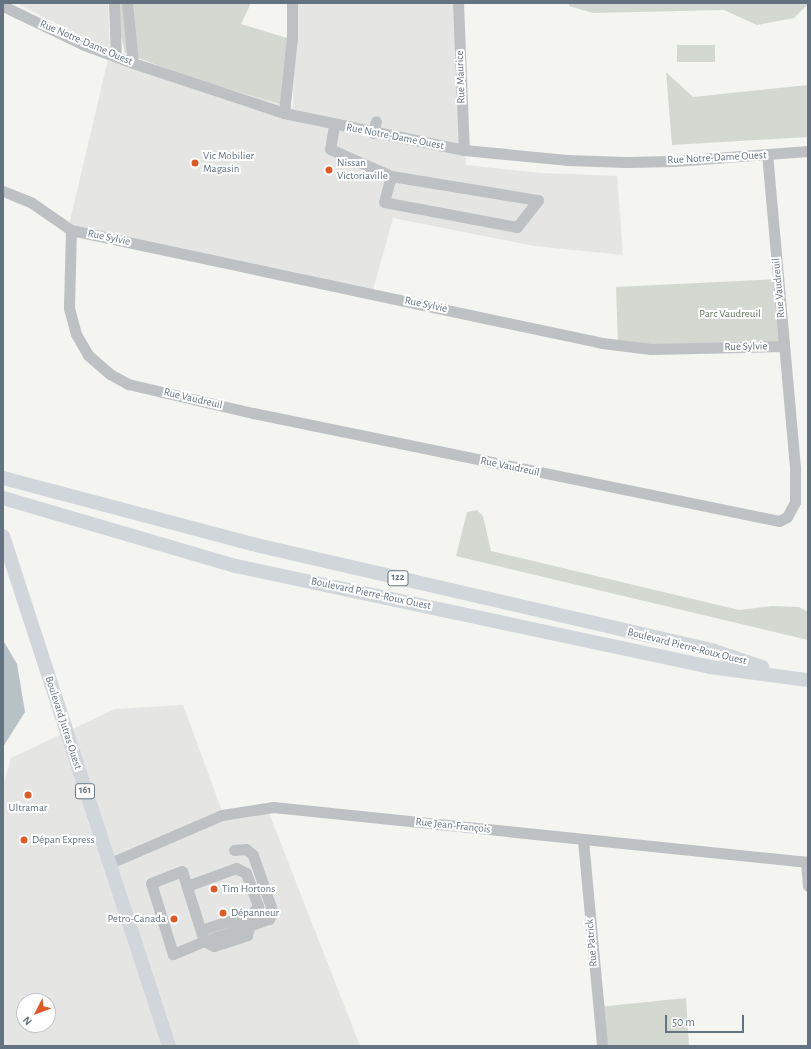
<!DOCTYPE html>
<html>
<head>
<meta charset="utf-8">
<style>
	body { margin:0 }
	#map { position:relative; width:811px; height:1049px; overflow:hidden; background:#f4f4f0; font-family:"Alegreya Sans",sans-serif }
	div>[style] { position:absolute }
	.built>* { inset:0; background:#e5e6e4 }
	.green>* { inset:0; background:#d3d9d0; transform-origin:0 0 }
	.water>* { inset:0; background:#b7c2c7 }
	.minor>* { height:11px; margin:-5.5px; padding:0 5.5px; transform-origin:5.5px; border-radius:5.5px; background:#bdc1c4 }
	.major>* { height:14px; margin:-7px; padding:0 7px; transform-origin:7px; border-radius:7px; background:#d1d6da }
	.dots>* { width:11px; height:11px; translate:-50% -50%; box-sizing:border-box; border:2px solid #fff; border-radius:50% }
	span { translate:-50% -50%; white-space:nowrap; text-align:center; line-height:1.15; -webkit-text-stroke:4px #fff; paint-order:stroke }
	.shield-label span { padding:1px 3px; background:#fff; border:1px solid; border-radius:3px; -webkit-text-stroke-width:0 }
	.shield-label { font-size:10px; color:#647381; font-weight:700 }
	.street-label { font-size:11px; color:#647381 }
	.poi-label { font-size:11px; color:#647381 }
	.left { translate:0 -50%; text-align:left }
	.right { translate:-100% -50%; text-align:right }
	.park-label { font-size:11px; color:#667862 }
	.frame { position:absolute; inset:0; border:4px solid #647381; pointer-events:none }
	.north { position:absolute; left:16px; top:993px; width:40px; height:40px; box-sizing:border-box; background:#fff; border:1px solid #c1c7cd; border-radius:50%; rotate:228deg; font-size:11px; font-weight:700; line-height:16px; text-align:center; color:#647381 }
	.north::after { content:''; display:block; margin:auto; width:14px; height:18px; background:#e05924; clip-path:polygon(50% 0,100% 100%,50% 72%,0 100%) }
	.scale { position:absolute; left:665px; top:1015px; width:79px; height:18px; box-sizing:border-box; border:2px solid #647381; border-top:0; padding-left:5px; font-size:12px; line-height:14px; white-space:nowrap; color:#647381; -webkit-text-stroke:3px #fff; paint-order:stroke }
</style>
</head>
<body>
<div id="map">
	<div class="built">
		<div style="clip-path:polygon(16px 3px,108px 3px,110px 51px,293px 108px,294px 3px,456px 3px,466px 165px,542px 173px,617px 176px,623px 255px,534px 246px,393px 218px,373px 290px,68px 229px,110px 51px)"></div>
		<div style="clip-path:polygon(evenodd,183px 705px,225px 819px,269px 813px,360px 1046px,3px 1046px,3px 785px,11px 758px,115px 709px,183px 705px,24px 1001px,48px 1001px,48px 1025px,24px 1025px,24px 1001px)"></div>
	</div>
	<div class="green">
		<div style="clip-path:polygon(119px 3px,251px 3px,241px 24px,297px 41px,287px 106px,188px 77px,125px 53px,121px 36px)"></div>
		<div style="clip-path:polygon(569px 3px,808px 3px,808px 7px,806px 6px,794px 18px,757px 25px,724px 10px,593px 13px,569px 6px)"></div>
		<div style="left:677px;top:45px;width:38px;height:17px"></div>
		<div style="clip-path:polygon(666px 72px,693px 97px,808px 85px,808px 137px,672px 145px)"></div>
		<div style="clip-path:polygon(778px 279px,784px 346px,618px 345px,616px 287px)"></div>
		<div style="clip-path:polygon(477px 510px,483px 516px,491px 551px,739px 610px,772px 606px,799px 607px,808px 612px,808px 640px,456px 556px,467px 512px)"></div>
		<div style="clip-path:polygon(686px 998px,689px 1046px,602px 1046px,598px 1007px)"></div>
	</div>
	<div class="water">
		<div style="clip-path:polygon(3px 640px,17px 664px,25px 712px,3px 747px)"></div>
	</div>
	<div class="minor">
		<div style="left:114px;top:3px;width:54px;rotate:87.9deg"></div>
		<div style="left:127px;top:3px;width:60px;rotate:84.3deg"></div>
		<div style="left:458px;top:3px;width:147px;rotate:87.7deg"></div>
		<div style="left:3px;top:6px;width:88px;rotate:25.7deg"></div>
		<div style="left:82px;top:44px;width:54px;rotate:20.4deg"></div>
		<div style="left:133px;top:63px;width:159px;rotate:18.3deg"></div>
		<div style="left:284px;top:113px;width:184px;rotate:11.6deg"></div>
		<div style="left:464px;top:150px;width:103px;rotate:5.5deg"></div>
		<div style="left:567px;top:160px;width:59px;rotate:1.9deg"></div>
		<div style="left:626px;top:162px;width:49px;rotate:-1.2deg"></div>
		<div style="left:675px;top:161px;width:133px;rotate:-4.3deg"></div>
		<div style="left:284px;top:113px;width:76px;rotate:-84deg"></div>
		<div style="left:292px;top:37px;width:34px;rotate:-90deg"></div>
		<div style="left:334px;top:125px;width:24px;rotate:99deg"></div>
		<div style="left:330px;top:149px;width:67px;rotate:23.9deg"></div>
		<div style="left:391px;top:176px;width:149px;rotate:9.3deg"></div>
		<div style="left:538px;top:200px;width:34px;rotate:128deg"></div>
		<div style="left:517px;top:227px;width:135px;rotate:-169.4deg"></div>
		<div style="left:384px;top:202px;width:27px;rotate:-75deg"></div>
		<div style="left:373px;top:133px;width:12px;rotate:-76deg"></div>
		<div style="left:3px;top:191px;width:31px;rotate:22deg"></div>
		<div style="left:32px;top:203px;width:47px;rotate:34.7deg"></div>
		<div style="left:71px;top:230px;width:78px;rotate:91.5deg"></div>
		<div style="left:69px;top:308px;width:27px;rotate:75deg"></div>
		<div style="left:76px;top:334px;width:24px;rotate:60deg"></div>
		<div style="left:88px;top:355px;width:29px;rotate:41deg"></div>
		<div style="left:110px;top:374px;width:21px;rotate:29deg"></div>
		<div style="left:128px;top:384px;width:128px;rotate:13.1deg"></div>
		<div style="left:253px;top:413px;width:537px;rotate:11.6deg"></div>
		<div style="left:779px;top:521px;width:9px;rotate:-27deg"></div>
		<div style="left:787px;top:517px;width:17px;rotate:-62deg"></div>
		<div style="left:795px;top:502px;width:35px;rotate:-90deg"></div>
		<div style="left:795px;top:467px;width:313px;rotate:-95.1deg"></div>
		<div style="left:71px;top:230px;width:543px;rotate:12.01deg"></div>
		<div style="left:602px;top:343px;width:49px;rotate:7deg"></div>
		<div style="left:651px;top:349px;width:133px;rotate:-1.3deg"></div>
		<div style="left:583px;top:840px;width:207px;rotate:84.7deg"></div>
		<div style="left:806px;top:862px;width:24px;rotate:85deg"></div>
		<div style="left:108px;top:864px;width:124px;rotate:-23.3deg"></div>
		<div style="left:222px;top:815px;width:52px;rotate:-8.9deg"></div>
		<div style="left:273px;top:807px;width:538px;rotate:5.87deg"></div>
		<div style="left:182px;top:871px;width:73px;rotate:72.6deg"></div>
		<div style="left:204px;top:941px;width:34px;rotate:157deg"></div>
		<div style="left:173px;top:954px;width:74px;rotate:-107.2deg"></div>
		<div style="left:151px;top:883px;width:33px;rotate:-21deg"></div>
		<div style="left:187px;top:886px;width:52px;rotate:-20.2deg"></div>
		<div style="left:236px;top:868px;width:11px;rotate:27deg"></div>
		<div style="left:246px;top:873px;width:35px;rotate:70deg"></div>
		<div style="left:258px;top:906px;width:10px;rotate:127deg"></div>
		<div style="left:252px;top:914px;width:51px;rotate:163deg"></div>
		<div style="left:204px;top:941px;width:69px;rotate:-18.7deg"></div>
		<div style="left:269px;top:919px;width:9px;rotate:-72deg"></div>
		<div style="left:272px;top:910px;width:58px;rotate:-109.1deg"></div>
		<div style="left:253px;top:855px;width:9px;rotate:-139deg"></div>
		<div style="left:246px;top:849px;width:12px;rotate:175deg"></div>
		<div style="left:204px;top:941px;width:11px;rotate:27deg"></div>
		<div style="left:214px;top:946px;width:35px;rotate:-18deg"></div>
		<div style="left:247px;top:935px;width:10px;rotate:-73deg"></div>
	</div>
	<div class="major">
		<div style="left:3px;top:478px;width:258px;rotate:14.8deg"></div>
		<div style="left:252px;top:544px;width:474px;rotate:13deg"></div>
		<div style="left:714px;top:651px;width:51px;rotate:18.4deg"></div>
		<div style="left:3px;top:498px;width:243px;rotate:16.3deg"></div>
		<div style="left:236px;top:566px;width:485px;rotate:12deg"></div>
		<div style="left:710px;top:667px;width:99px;rotate:7.6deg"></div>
		<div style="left:3px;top:536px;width:536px;rotate:71.97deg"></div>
	</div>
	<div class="dots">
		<div style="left:195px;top:163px;background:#e05924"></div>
		<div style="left:329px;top:170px;background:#e05924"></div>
		<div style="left:28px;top:795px;background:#e05924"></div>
		<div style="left:24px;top:840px;background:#e05924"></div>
		<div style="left:214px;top:889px;background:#e05924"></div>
		<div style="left:223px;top:913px;background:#e05924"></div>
		<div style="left:174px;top:919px;background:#e05924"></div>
	</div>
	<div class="shield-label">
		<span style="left:398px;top:578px">122</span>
		<span style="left:85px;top:791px">161</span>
	</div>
	<div class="street-label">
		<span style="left:86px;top:43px;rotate:23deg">Rue Notre-Dame Ouest</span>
		<span style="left:461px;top:77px;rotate:-92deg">Rue Maurice</span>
		<span style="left:395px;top:137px;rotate:11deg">Rue Notre-Dame Ouest</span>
		<span style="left:717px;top:158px;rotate:-3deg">Rue Notre-Dame Ouest</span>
		<span style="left:109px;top:238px;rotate:12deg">Rue Sylvie</span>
		<span style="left:779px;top:288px;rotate:-95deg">Rue Vaudreuil</span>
		<span style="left:426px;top:305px;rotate:12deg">Rue Sylvie</span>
		<span style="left:746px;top:347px;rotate:-1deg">Rue Sylvie</span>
		<span style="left:193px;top:399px;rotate:13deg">Rue Vaudreuil</span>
		<span style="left:510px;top:467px;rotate:12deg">Rue Vaudreuil</span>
		<span style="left:371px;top:594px;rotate:12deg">Boulevard Pierre-Roux Ouest</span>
		<span style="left:687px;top:647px;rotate:14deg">Boulevard Pierre-Roux Ouest</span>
		<span style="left:63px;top:723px;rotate:72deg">Boulevard Jutras Ouest</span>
		<span style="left:453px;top:826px;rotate:6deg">Rue Jean-François</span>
		<span style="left:592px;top:943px;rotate:-95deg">Rue Patrick</span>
	</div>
	<div class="poi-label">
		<span class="left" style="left:203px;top:163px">Vic Mobilier<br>Magasin</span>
		<span class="left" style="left:337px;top:170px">Nissan<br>Victoriaville</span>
		<span style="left:28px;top:808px">Ultramar</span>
		<span class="left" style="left:32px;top:840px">Dépan Express</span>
		<span class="left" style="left:222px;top:889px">Tim Hortons</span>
		<span class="left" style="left:231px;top:913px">Dépanneur</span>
		<span class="right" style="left:166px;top:919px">Petro-Canada</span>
	</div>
	<div class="park-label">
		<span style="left:730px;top:314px">Parc Vaudreuil</span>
	</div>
	<div class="frame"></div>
	<div class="north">N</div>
	<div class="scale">50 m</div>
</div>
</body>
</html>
